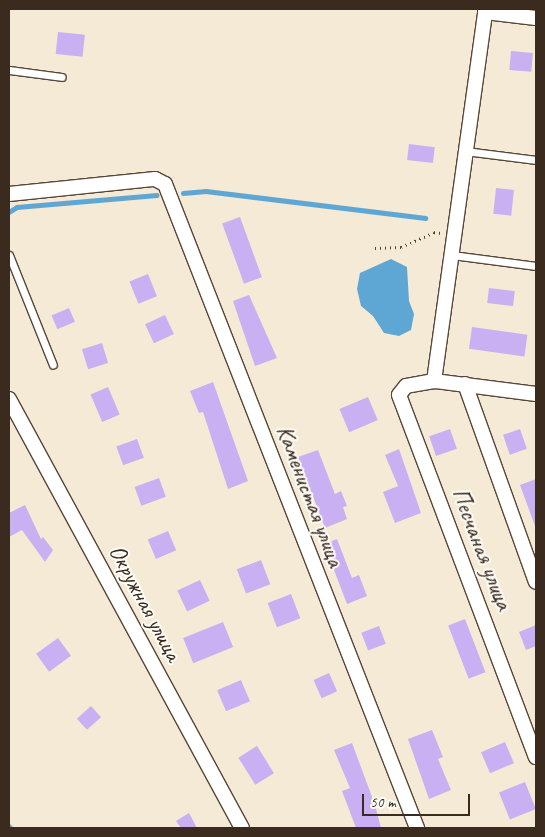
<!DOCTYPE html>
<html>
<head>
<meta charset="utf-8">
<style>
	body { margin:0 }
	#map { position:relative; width:545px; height:837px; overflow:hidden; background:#f5ead5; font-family:Caveat,sans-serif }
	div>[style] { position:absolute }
	.water>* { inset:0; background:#5ea7d5 }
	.stream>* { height:4.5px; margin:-2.25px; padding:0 2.25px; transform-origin:2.25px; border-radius:2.25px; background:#5ea7d5 }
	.building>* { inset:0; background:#c9b0f2; transform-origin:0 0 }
	.path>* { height:2.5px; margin-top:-1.25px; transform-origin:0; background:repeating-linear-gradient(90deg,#574739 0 1px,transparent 0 5px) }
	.roads { filter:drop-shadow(1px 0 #574739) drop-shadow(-1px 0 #574739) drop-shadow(0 1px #574739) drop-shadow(0 -1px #574739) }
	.lane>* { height:7px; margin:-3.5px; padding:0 3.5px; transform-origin:3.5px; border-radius:3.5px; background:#fff }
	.street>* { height:14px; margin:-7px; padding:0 7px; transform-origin:7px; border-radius:7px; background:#fff }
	span { translate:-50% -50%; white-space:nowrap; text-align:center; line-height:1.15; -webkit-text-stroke:4px #fdfcf7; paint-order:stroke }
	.street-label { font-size:24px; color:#3b2a1e }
	.frame { position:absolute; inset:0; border:10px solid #3b2a1e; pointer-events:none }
	.scale { position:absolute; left:362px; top:794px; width:108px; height:22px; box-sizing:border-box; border:2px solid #3b2a1e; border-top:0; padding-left:6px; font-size:15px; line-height:18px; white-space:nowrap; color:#3b2a1e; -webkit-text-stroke:4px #fdfcf7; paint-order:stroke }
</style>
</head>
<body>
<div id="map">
	<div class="water">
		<div style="clip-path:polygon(391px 259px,407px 267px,409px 301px,414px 314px,411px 330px,399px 336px,384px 333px,373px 316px,361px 306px,357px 289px,360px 273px)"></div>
	</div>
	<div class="stream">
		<div style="left:183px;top:193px;width:23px;rotate:-5deg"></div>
		<div style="left:206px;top:191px;width:221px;rotate:7deg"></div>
		<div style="left:9px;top:212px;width:9px;rotate:-32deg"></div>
		<div style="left:17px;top:207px;width:140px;rotate:-4.9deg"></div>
		<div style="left:9px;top:826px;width:3px;rotate:45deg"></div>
	</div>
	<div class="building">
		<div style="left:58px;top:32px;width:27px;height:22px;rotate:6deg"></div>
		<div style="left:511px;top:51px;width:22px;height:19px;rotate:5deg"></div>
		<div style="left:409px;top:144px;width:26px;height:16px;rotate:7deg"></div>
		<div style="left:496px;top:188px;width:18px;height:26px;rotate:6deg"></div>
		<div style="left:240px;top:217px;width:64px;height:19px;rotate:70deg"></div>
		<div style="left:148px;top:274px;width:24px;height:20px;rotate:68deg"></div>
		<div style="left:489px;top:288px;width:26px;height:15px;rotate:7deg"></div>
		<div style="clip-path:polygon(249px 295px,277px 358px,255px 366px,233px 301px)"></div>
		<div style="left:69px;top:308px;width:15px;height:19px;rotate:67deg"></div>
		<div style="left:165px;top:315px;width:21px;height:22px;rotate:65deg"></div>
		<div style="left:472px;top:327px;width:56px;height:22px;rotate:8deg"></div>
		<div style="left:102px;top:343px;width:21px;height:21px;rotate:73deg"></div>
		<div style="clip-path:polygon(213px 382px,248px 481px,228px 489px,203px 412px,199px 413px,190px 391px)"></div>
		<div style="left:108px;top:387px;width:30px;height:19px;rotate:67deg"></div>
		<div style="left:368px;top:397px;width:25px;height:31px;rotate:67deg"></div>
		<div style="left:450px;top:429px;width:21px;height:22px;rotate:71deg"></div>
		<div style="left:520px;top:429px;width:21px;height:18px;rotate:71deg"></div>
		<div style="left:137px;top:439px;width:20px;height:22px;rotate:70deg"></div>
		<div style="clip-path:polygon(399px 449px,421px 513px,395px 523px,383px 492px,398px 486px,385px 455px)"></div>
		<div style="clip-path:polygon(318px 450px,335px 494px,341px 491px,347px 506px,343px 507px,347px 519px,325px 528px,298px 457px)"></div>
		<div style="left:159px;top:478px;width:20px;height:26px;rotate:70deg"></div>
		<div style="clip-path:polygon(536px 479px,536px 526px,535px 526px,520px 485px)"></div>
		<div style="clip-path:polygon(25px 505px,41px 539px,43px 537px,53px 550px,45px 562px,22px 530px,9px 537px,9px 513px)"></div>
		<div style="left:168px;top:531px;width:21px;height:22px;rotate:67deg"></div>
		<div style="clip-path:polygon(337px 539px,352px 578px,359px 575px,367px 596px,347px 604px,324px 544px)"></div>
		<div style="left:261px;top:560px;width:26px;height:26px;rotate:69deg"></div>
		<div style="left:200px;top:580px;width:23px;height:25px;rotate:65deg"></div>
		<div style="left:291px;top:594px;width:26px;height:25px;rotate:69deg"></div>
		<div style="left:465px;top:619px;width:57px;height:18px;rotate:69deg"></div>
		<div style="left:223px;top:622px;width:27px;height:43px;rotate:68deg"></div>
		<div style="clip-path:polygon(536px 625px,536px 646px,526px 650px,519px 632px)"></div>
		<div style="left:379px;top:626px;width:19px;height:19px;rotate:69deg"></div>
		<div style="left:58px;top:638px;width:22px;height:27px;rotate:54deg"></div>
		<div style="left:329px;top:673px;width:20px;height:17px;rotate:66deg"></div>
		<div style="left:241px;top:680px;width:23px;height:26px;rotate:67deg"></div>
		<div style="left:91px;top:706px;width:15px;height:19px;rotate:48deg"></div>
		<div style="clip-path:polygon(432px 730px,443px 757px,438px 759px,451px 790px,429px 799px,408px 739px)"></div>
		<div style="left:505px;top:742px;width:23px;height:26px;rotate:67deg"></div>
		<div style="clip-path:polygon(352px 743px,375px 805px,381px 828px,356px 828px,342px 791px,350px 788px,334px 750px)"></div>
		<div style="left:257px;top:746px;width:32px;height:22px;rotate:58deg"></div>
		<div style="left:525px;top:782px;width:29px;height:28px;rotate:68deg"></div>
		<div style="clip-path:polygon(189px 813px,197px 828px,181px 828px,176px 821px)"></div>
	</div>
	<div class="path">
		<div style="left:375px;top:248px;width:26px;rotate:-2deg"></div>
		<div style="left:401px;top:247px;width:36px;rotate:-24deg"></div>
		<div style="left:434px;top:232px;width:7px;rotate:8deg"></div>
	</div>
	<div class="roads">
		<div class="lane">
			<div style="left:9px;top:70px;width:53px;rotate:7.5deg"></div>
			<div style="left:465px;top:151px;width:72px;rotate:7.2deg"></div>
			<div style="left:9px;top:255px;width:118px;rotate:68.2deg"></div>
			<div style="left:452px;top:255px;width:85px;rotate:7.5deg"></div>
		</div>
		<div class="street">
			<div style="left:486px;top:9px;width:3px;rotate:108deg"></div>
			<div style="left:485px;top:12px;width:51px;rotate:6.7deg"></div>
			<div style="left:9px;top:194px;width:147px;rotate:-5.9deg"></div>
			<div style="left:155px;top:179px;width:11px;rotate:27deg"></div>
			<div style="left:165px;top:184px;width:692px;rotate:68.63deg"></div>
			<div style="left:434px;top:381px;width:373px;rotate:-82.1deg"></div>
			<div style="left:465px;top:384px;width:210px;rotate:70.3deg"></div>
			<div style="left:536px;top:394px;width:103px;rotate:-172.7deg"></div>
			<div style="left:434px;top:381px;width:28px;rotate:170deg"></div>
			<div style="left:406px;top:386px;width:11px;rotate:128deg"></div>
			<div style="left:399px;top:395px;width:387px;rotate:69.3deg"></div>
			<div style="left:9px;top:399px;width:488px;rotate:61.5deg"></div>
		</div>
	</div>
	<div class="street-label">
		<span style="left:310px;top:496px;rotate:69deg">Каменистая улица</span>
		<span style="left:482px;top:549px;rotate:69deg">Песчаная улица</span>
		<span style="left:145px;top:603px;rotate:62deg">Окружная улица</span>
	</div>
	<div class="frame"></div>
	<div class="scale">50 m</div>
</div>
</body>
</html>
